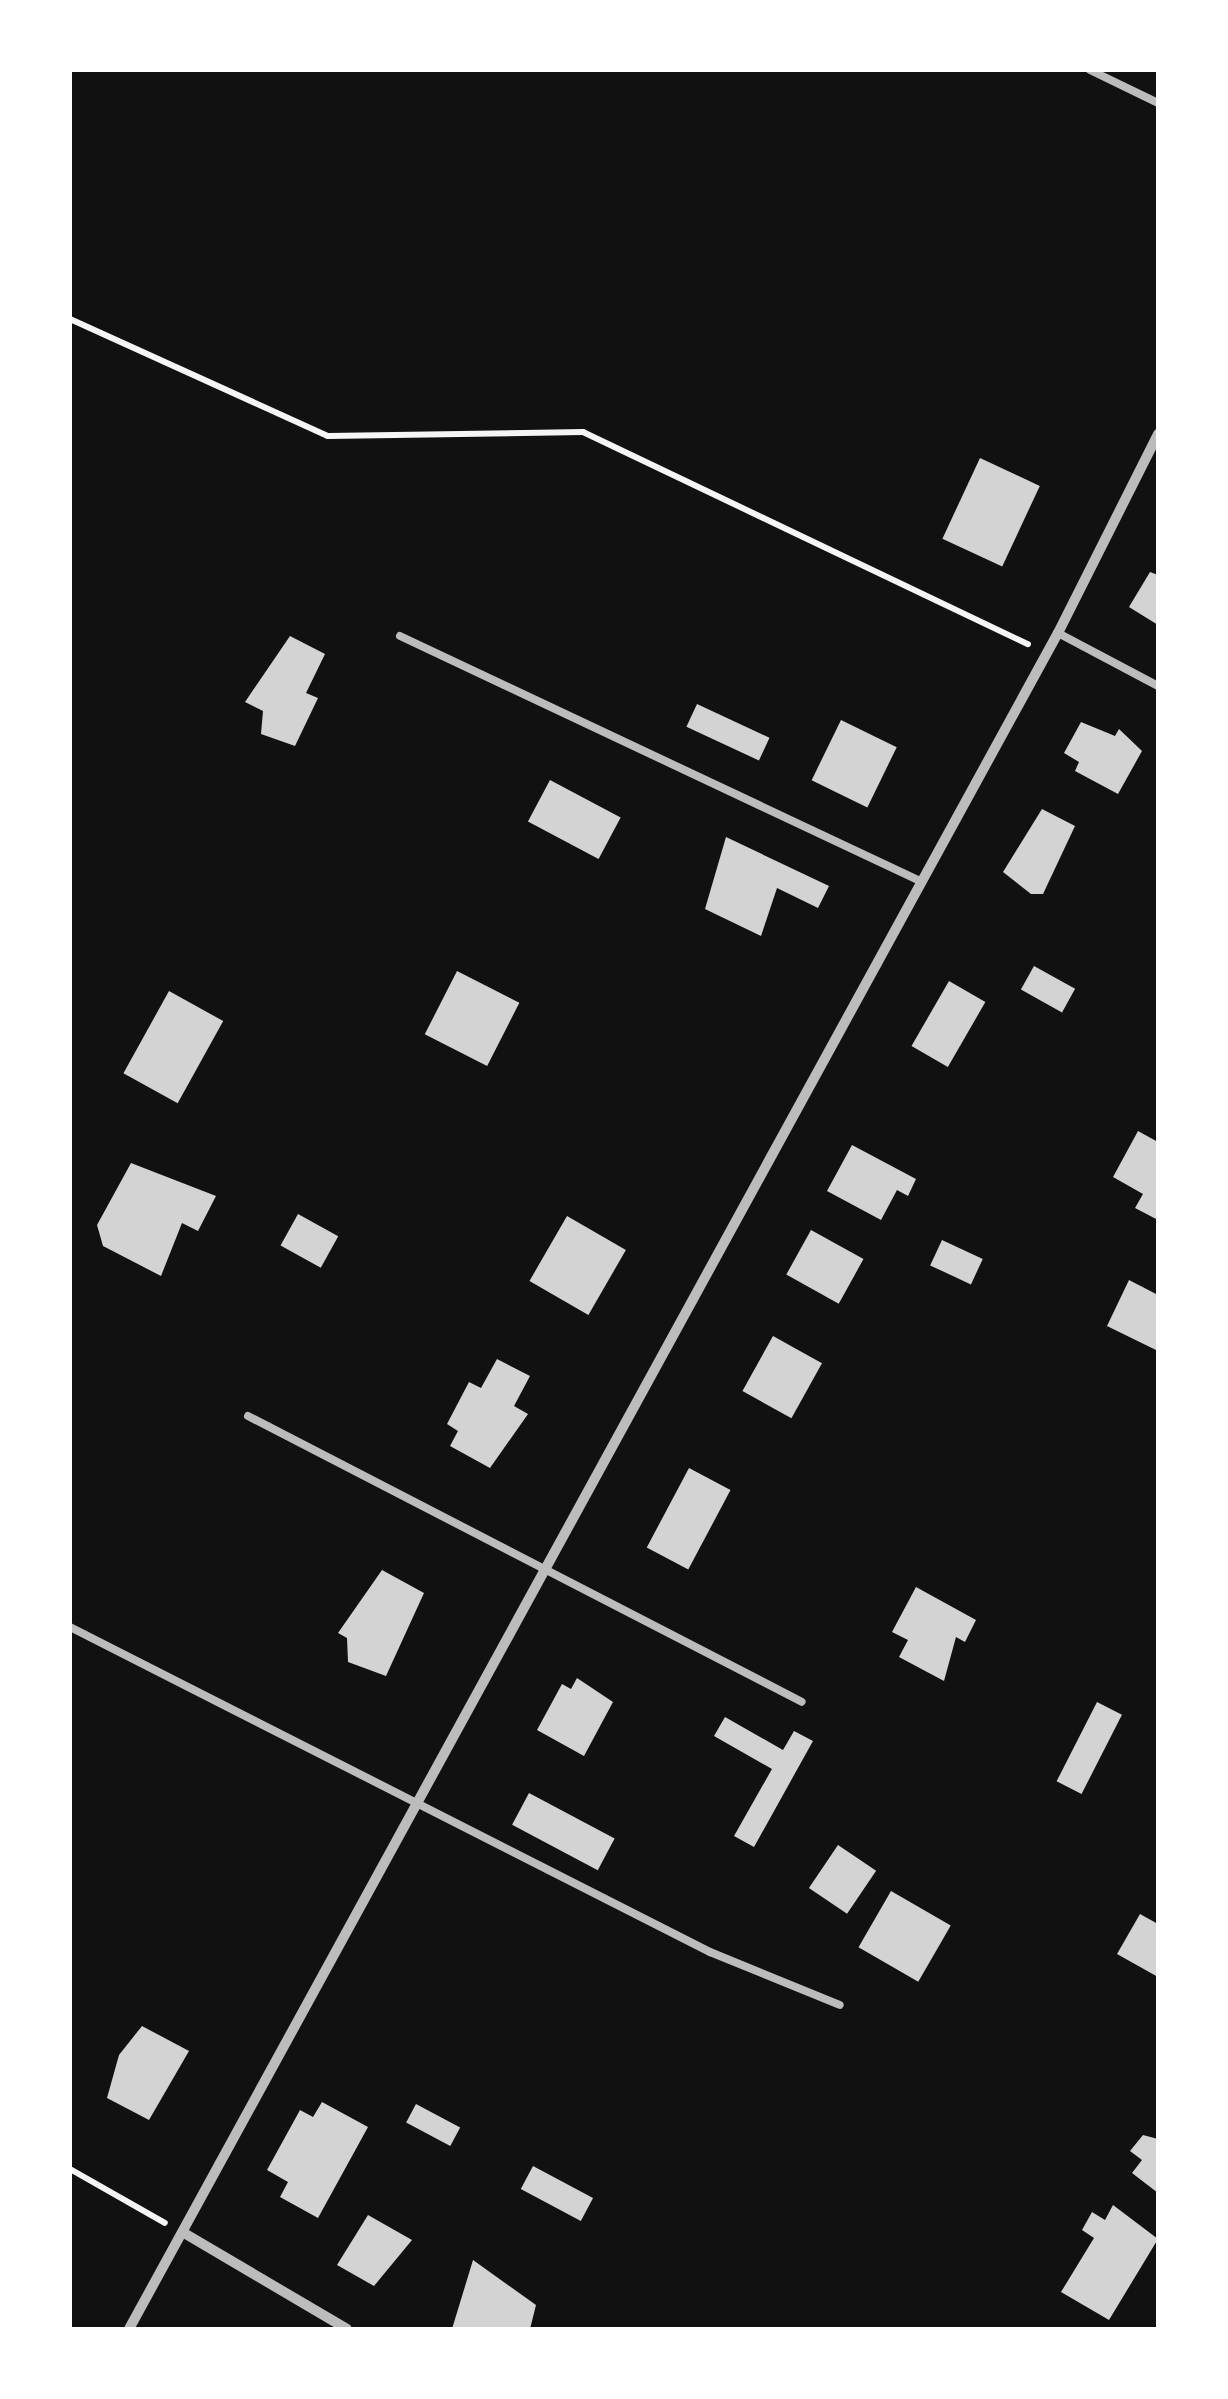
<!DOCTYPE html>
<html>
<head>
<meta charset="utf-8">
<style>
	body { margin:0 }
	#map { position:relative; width:1228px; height:2399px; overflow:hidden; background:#111; font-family:Cabin,sans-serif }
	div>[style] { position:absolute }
	.building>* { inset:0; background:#d3d3d3; transform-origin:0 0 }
	.path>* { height:6px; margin:-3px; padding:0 3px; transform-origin:3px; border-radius:3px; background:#f5f5f5 }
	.service>* { height:8px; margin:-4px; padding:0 4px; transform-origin:4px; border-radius:4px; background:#bcbcbc }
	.minor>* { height:10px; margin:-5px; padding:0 5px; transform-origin:5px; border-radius:5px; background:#bcbcbc }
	span { translate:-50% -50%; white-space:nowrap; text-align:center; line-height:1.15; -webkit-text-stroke:8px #fff; paint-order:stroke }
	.frame { position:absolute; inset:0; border:72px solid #fff; pointer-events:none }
</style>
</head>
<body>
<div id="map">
	<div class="building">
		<div style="left:980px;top:458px;width:66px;height:89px;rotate:25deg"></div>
		<div style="clip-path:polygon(1150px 572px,1158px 575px,1158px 625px,1129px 607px)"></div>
		<div style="clip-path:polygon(290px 636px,325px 654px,306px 693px,318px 698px,295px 746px,261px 734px,263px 711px,245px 702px)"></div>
		<div style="left:697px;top:704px;width:80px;height:25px;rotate:25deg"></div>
		<div style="left:841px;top:720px;width:62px;height:67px;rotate:26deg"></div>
		<div style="clip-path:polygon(1081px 722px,1115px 736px,1119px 729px,1142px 751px,1118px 794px,1075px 771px,1079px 762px,1064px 753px)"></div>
		<div style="left:550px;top:780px;width:80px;height:47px;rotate:28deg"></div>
		<div style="clip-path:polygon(1042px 809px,1075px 826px,1043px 894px,1031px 894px,1003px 872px)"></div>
		<div style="clip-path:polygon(726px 837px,829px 886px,818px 908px,777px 888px,761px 936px,705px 909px)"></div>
		<div style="left:1034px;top:966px;width:47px;height:27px;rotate:29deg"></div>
		<div style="left:457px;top:971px;width:70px;height:71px;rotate:27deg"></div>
		<div style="left:949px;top:981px;width:42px;height:75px;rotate:30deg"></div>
		<div style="left:169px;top:991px;width:62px;height:94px;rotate:29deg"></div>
		<div style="clip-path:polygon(1138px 1131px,1158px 1142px,1158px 1220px,1135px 1208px,1143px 1194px,1113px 1177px)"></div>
		<div style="clip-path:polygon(852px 1145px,916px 1179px,908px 1196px,897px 1190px,881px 1220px,827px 1191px)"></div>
		<div style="clip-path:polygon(131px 1163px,216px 1196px,198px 1231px,182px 1223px,161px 1276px,103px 1246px,97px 1225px)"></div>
		<div style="left:298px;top:1214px;width:46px;height:36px;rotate:29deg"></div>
		<div style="left:567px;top:1216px;width:68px;height:75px;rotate:30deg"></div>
		<div style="left:811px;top:1230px;width:60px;height:51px;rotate:29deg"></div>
		<div style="left:942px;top:1240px;width:45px;height:28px;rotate:25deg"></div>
		<div style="clip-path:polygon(1129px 1280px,1158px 1295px,1158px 1351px,1107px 1326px)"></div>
		<div style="left:773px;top:1336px;width:56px;height:63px;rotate:29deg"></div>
		<div style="clip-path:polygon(497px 1359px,530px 1376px,514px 1406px,528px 1414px,490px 1468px,450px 1446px,458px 1431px,447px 1424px,469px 1382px,481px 1388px)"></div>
		<div style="left:689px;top:1468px;width:47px;height:90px;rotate:28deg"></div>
		<div style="clip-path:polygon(382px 1570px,424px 1593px,386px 1676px,348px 1662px,347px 1638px,338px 1633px)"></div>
		<div style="clip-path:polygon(916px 1587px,976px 1620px,965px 1642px,956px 1637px,944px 1681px,899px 1657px,908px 1640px,892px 1632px)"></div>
		<div style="clip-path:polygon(577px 1678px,613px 1702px,584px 1756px,537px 1730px,562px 1684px,571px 1689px)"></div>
		<div style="left:1097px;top:1702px;width:28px;height:89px;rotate:27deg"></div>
		<div style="clip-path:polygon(725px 1717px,783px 1750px,794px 1731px,813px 1741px,754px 1847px,734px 1836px,772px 1769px,714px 1736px)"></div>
		<div style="left:529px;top:1793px;width:97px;height:36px;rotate:28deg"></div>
		<div style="left:838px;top:1845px;width:46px;height:52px;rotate:34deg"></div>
		<div style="left:891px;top:1891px;width:69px;height:65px;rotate:30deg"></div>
		<div style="clip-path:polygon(1140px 1914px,1158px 1924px,1158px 1977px,1117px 1954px)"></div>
		<div style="clip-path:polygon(142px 2026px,189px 2051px,149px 2120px,107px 2098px,119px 2055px)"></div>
		<div style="clip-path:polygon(322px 2102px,368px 2127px,318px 2218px,280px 2197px,288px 2182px,267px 2170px,300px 2110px,313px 2117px)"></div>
		<div style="left:416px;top:2104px;width:50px;height:21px;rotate:28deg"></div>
		<div style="clip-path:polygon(1143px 2135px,1158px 2139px,1158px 2193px,1132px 2173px,1142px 2160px,1130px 2151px)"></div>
		<div style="left:533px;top:2166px;width:68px;height:26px;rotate:28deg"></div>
		<div style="clip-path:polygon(1113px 2205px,1158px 2239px,1109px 2320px,1061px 2292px,1094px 2238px,1082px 2230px,1092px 2212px,1105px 2220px)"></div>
		<div style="clip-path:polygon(368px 2215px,412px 2240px,374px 2286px,337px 2265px)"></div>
		<div style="clip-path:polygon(473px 2260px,536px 2305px,530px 2329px,452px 2329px)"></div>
	</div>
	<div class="path">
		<div style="left:70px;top:319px;width:283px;rotate:24.4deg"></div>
		<div style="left:328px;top:436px;width:255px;rotate:-0.9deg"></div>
		<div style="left:583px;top:432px;width:493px;rotate:25.5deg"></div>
		<div style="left:70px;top:2169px;width:109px;rotate:29.6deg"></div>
	</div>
	<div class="service">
		<div style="left:1090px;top:70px;width:76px;rotate:25.9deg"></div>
		<div style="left:1058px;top:633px;width:113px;rotate:27.9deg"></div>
		<div style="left:400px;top:636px;width:577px;rotate:25.23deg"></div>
		<div style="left:248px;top:1416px;width:623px;rotate:27.3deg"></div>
		<div style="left:70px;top:1627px;width:718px;rotate:26.92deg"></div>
		<div style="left:710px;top:1952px;width:140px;rotate:22.2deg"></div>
	</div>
	<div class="minor">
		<div style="left:184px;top:2233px;width:189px;rotate:30.5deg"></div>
		<div style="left:129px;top:2329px;width:1934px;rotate:-61.29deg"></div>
		<div style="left:1058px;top:633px;width:223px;rotate:-63.3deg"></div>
	</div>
	<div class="frame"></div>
</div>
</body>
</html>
